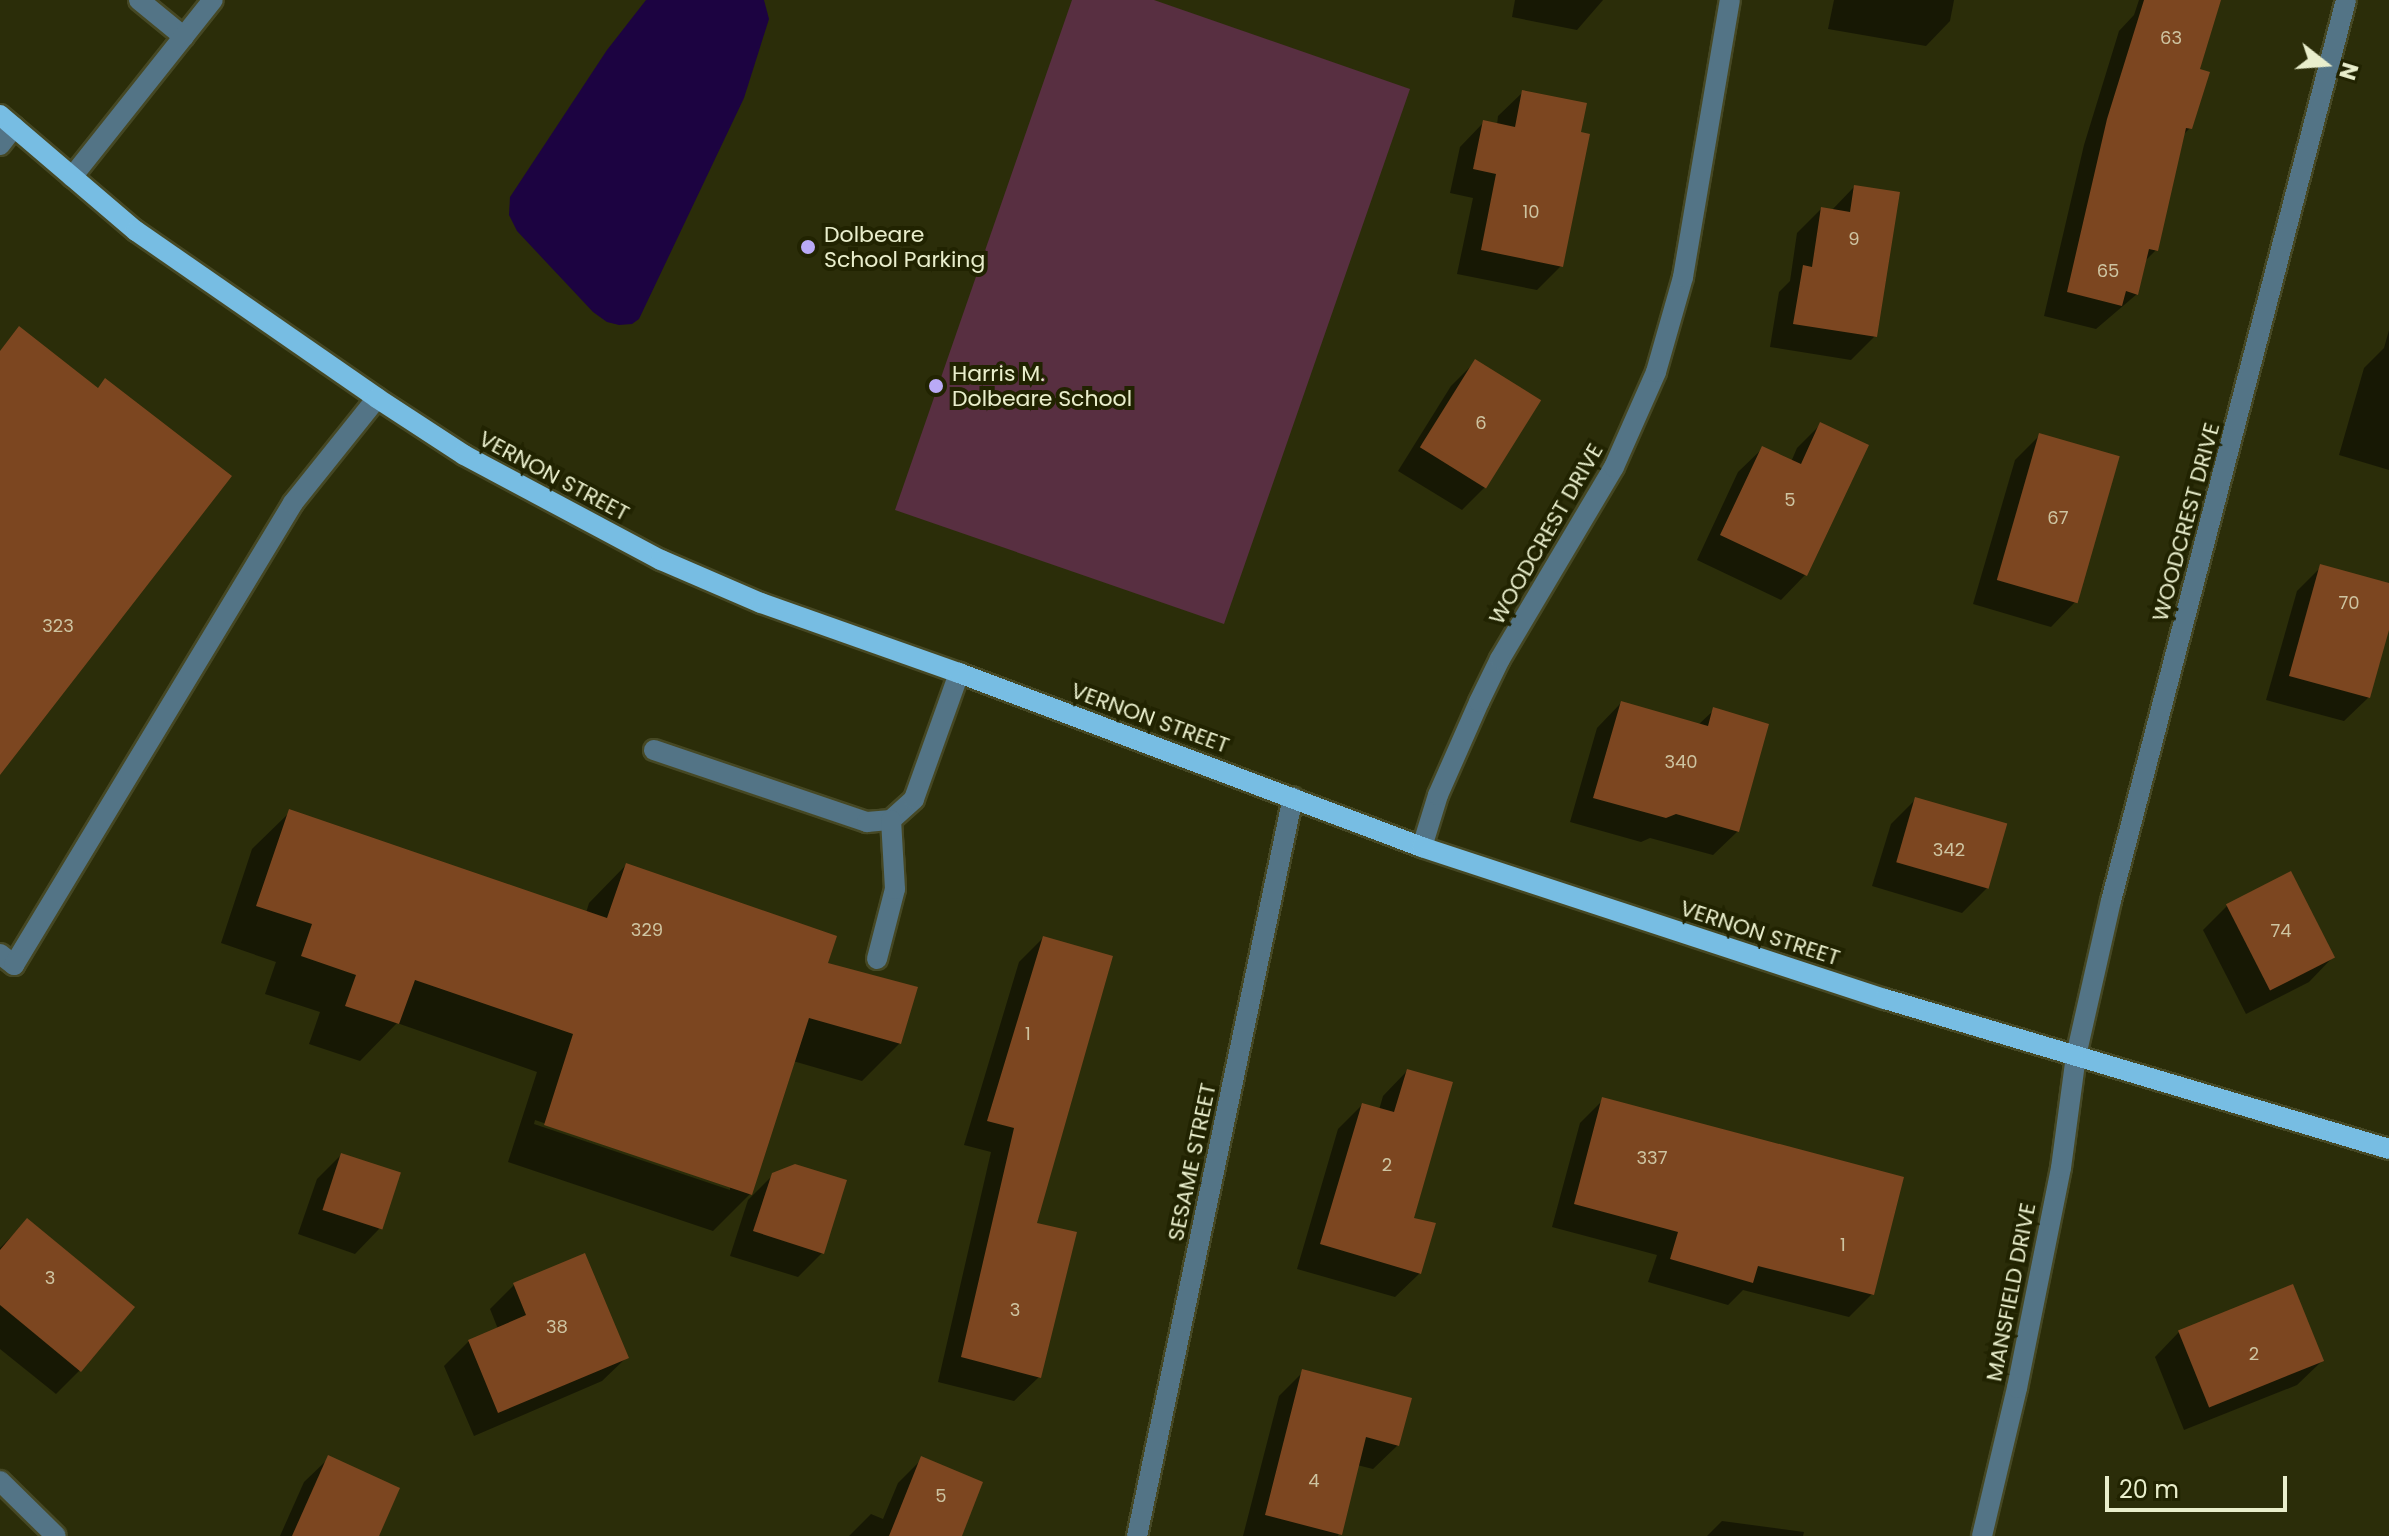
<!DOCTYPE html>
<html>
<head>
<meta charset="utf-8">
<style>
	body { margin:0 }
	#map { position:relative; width:2389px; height:1536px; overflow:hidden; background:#2b2d09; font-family:Poppins,sans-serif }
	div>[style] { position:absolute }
	.green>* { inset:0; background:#582f41 }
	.water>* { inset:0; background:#1c0341 }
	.shadow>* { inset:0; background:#0007 }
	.building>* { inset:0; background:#7c4620; transform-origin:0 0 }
	.roads { filter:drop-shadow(2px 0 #464824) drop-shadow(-2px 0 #464824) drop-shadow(0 2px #464824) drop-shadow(0 -2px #464824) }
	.minor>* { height:20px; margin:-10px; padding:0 10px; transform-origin:10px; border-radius:10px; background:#537486 }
	.major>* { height:20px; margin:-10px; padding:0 10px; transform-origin:10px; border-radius:10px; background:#77bde3 }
	.dots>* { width:22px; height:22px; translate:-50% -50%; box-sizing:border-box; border:4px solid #212301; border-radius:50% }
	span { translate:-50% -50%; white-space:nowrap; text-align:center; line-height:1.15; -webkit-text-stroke:8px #212301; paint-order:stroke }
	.number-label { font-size:18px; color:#cec4a1 }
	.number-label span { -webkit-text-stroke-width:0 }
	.poi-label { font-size:22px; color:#e9eecc }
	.left { translate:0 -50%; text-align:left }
	.street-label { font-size:22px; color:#e9eecc }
	.north { position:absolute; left:2285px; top:24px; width:80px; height:80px; -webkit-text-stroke:6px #212301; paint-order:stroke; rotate:107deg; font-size:22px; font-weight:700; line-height:32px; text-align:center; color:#e9eecc }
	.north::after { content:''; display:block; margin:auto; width:28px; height:36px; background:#e9eecc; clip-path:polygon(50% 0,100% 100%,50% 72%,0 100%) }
	.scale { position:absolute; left:2105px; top:1476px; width:182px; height:36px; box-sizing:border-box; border:4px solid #e9eecc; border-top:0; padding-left:10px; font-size:24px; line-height:28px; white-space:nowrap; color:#e9eecc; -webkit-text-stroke:6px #212301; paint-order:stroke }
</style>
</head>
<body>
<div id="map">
	<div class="green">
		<div style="clip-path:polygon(1072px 0,1154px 0,1410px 89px,1224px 624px,895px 510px)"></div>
	</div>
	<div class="water">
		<div style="clip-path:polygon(646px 0,764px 0,769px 19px,744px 98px,639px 319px,632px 324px,619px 325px,607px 322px,593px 312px,517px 231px,509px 215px,510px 197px,607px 50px)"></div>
	</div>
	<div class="shadow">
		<div style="clip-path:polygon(1515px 0,1603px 0,1577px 30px,1512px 17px)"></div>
		<div style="clip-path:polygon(1834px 0,1954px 0,1950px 21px,1926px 46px,1828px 29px)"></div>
		<div style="clip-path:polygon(2139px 0,2219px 0,2198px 70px,2190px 128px,2182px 136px,2156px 250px,2144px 262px,2137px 294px,2096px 329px,2044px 316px,2084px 145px,2119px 31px,2134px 15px)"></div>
		<div style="clip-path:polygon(1523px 92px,1561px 266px,1537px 290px,1457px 274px,1473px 198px,1450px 193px,1460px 147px,1484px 122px,1497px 125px,1498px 116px)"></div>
		<div style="clip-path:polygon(1854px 187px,1875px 336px,1851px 360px,1770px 347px,1779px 292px,1790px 281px,1797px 233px,1821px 209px,1831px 211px)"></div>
		<div style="clip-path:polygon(2389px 330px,2389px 470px,2339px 455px,2364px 368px,2384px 348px)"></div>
		<div style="clip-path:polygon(1475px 362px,1486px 486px,1462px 510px,1398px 471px,1451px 386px)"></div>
		<div style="clip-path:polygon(1821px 424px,1867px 446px,1805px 575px,1781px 600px,1697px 560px,1738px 472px,1763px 448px,1791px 462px,1797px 448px)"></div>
		<div style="clip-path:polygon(2040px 435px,2075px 602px,2051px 627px,1973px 604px,2015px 460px)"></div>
		<div style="clip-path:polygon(2321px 567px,2389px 585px,2389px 623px,2369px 697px,2344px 721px,2266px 700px,2297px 591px)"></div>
		<div style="clip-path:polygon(1621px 703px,1698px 725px,1714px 710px,1738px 831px,1713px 855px,1650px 838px,1641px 842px,1570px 822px,1597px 728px)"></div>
		<div style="clip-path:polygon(1915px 800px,1987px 888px,1962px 913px,1872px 886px,1891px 824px)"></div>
		<div style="clip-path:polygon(evenodd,290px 812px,586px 913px,589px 903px,626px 865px,825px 964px,900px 1043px,862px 1081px,793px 1061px,750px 1194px,713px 1231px,508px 1162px,537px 1072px,397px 1023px,360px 1061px,309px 1044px,320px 1012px,265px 994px,276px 962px,221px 943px,252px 849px,290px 812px,535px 1120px,730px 1186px,730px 1190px,534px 1124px,535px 1120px)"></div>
		<div style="clip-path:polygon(2227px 906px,2333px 957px,2309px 982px,2246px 1014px,2203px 930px)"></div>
		<div style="clip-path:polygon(1043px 938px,1035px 1224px,1039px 1377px,1014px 1401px,938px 1382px,991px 1152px,964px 1145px,1019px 962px)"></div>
		<div style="clip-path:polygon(1407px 1071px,1412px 1219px,1420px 1273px,1395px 1297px,1297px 1269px,1338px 1129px,1362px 1105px,1379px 1110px,1383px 1096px)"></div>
		<div style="clip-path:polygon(1603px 1100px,1872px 1294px,1849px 1317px,1743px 1290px,1728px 1305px,1648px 1282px,1657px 1255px,1552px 1227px,1580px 1123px)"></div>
		<div style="clip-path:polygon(341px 1155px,379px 1229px,355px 1254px,298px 1234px,317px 1179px)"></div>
		<div style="clip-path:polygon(773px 1175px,822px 1253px,798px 1277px,730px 1256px,748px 1200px)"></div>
		<div style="clip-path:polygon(27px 1221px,80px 1370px,56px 1394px,0 1349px,0 1248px)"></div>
		<div style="clip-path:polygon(514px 1285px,627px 1357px,602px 1381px,474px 1436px,444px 1366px,469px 1341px,498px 1329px,490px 1309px)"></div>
		<div style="clip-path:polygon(2179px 1332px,2322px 1361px,2297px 1385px,2184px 1430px,2155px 1357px)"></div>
		<div style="clip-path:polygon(1303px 1372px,1398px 1445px,1373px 1469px,1357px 1465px,1338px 1536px,1243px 1536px,1279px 1396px)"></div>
		<div style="clip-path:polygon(329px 1458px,377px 1536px,280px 1536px,304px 1482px)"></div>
		<div style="clip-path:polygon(922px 1459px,960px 1536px,849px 1536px,871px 1514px,883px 1519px,898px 1483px)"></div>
		<div style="clip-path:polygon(1722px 1521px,1804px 1532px,1803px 1536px,1707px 1536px)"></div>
	</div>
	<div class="building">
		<div style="clip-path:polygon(2144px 0,2221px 0,2200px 69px,2210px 72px,2192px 129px,2186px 128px,2158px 251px,2149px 249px,2138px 295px,2126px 291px,2122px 306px,2067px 292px,2107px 119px)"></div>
		<div style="clip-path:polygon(1522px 90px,1587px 103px,1581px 132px,1590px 134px,1563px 267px,1481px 250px,1496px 174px,1473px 169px,1483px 120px,1515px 127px)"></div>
		<div style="clip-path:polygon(1854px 185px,1900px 192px,1877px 337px,1793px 324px,1803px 265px,1812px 267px,1821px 207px,1850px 212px)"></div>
		<div style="clip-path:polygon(19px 326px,98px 388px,105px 378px,232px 476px,0 775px,0 351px)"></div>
		<div style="left:1475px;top:359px;width:78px;height:104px;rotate:32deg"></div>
		<div style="clip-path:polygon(1820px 422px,1869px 445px,1807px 576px,1720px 535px,1762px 446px,1801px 464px)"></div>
		<div style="left:2039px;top:433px;width:84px;height:153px;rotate:16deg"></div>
		<div style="clip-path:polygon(2320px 564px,2389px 583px,2389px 630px,2370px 698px,2289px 676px)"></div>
		<div style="clip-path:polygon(1621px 701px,1708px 726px,1713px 707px,1769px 724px,1739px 832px,1676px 814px,1666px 818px,1593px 798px)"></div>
		<div style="left:1915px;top:797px;width:96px;height:68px;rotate:16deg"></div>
		<div style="clip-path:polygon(289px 809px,607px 918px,626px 863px,837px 936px,828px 963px,918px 987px,901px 1044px,809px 1018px,752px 1195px,544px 1125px,573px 1034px,415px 980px,399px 1024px,345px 1006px,356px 975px,301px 956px,312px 924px,256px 906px)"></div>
		<div style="left:2291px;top:871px;width:97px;height:73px;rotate:63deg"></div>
		<div style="clip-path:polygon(1043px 936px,1113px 956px,1037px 1223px,1077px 1232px,1041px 1378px,961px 1357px,1014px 1128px,987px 1121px)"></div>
		<div style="clip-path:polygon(1407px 1069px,1453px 1082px,1414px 1218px,1436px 1223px,1421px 1274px,1320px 1244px,1362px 1103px,1394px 1112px)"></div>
		<div style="clip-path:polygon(1602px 1097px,1904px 1177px,1874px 1295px,1758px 1266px,1753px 1283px,1670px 1259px,1678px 1232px,1574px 1204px)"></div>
		<div style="left:341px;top:1153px;width:63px;height:60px;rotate:18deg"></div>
		<div style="clip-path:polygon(795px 1164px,847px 1180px,824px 1254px,753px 1231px,772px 1173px)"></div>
		<div style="clip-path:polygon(27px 1218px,135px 1307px,81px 1372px,0 1305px,0 1250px)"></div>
		<div style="clip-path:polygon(585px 1253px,629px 1358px,498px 1413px,468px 1340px,526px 1315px,513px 1283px)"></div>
		<div style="left:2293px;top:1284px;width:83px;height:124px;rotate:68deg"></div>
		<div style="clip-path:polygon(1302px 1369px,1412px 1398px,1399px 1446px,1366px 1437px,1342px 1535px,1265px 1515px)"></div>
		<div style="clip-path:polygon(328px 1455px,400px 1488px,379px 1536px,292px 1536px)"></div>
		<div style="clip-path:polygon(921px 1456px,983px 1482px,962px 1536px,889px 1536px)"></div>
	</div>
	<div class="roads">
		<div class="minor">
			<div style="left:139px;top:0;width:58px;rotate:39.4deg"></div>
			<div style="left:0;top:145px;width:23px;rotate:-52deg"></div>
			<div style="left:72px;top:177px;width:226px;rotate:-51.5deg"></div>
			<div style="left:654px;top:750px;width:225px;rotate:18.7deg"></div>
			<div style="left:867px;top:822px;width:24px;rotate:-5deg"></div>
			<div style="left:891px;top:820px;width:31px;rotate:-42deg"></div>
			<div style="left:914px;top:799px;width:134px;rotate:-70.3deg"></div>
			<div style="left:1422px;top:847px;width:54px;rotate:-72.9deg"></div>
			<div style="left:1438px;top:795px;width:102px;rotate:-66.2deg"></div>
			<div style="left:1479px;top:702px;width:48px;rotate:-64deg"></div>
			<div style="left:1500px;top:659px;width:223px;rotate:-59.3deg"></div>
			<div style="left:1614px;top:467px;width:104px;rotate:-66.1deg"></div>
			<div style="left:1656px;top:372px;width:99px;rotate:-74.1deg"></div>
			<div style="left:1683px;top:277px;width:281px;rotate:-80.4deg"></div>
			<div style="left:0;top:954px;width:18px;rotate:38deg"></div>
			<div style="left:14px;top:965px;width:540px;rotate:-58.87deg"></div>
			<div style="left:293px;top:503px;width:134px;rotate:-51.3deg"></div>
			<div style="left:877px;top:959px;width:72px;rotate:-75.6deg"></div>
			<div style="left:895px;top:889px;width:69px;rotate:-93.3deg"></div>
			<div style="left:0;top:1481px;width:78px;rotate:44.5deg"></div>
			<div style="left:1137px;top:1536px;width:755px;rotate:-78.08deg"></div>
			<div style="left:1982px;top:1536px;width:152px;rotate:-76.7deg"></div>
			<div style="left:2017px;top:1388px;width:224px;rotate:-78.7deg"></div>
			<div style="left:2061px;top:1168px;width:113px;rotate:-82.4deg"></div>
			<div style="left:2076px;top:1056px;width:159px;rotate:-77.3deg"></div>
			<div style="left:2111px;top:901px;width:931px;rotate:-75.38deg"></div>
		</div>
		<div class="major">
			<div style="left:0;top:115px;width:179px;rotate:40.5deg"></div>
			<div style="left:136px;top:231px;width:293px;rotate:34.7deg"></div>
			<div style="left:377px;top:398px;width:104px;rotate:33.2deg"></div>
			<div style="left:464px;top:455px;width:223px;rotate:28.1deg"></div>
			<div style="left:661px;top:560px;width:109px;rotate:23.3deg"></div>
			<div style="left:761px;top:603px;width:210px;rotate:19.5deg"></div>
			<div style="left:959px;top:673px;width:495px;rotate:20.6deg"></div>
			<div style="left:1422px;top:847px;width:487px;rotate:18.2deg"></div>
			<div style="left:1885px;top:999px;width:526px;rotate:16.57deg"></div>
		</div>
	</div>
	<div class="dots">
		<div style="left:808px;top:247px;background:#baaaf6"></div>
		<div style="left:936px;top:386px;background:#baaaf6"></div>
	</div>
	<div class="number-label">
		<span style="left:2171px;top:38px">63</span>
		<span style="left:1531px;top:212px">10</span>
		<span style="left:1854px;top:239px">9</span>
		<span style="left:2108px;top:271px">65</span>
		<span style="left:1481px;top:423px">6</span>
		<span style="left:1790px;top:500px">5</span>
		<span style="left:2058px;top:518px">67</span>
		<span style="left:2349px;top:603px">70</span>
		<span style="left:58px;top:626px">323</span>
		<span style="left:1681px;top:762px">340</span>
		<span style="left:1949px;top:850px">342</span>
		<span style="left:647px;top:930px">329</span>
		<span style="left:2281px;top:931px">74</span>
		<span style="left:1028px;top:1034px">1</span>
		<span style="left:1652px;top:1158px">337</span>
		<span style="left:1387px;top:1165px">2</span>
		<span style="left:1843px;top:1245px">1</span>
		<span style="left:50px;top:1278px">3</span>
		<span style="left:1015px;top:1310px">3</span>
		<span style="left:557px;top:1327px">38</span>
		<span style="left:2254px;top:1354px">2</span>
		<span style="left:1314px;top:1481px">4</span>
		<span style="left:941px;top:1496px">5</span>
	</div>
	<div class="poi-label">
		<span class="left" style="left:824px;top:247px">Dolbeare<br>School Parking</span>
		<span class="left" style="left:952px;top:386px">Harris M.<br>Dolbeare School</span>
	</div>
	<div class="street-label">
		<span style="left:554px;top:476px;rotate:28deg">VERNON STREET</span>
		<span style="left:2186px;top:522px;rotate:-75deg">WOODCREST DRIVE</span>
		<span style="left:1546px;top:534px;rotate:-60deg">WOODCREST DRIVE</span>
		<span style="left:1150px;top:718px;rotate:20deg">VERNON STREET</span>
		<span style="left:1760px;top:933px;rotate:18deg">VERNON STREET</span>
		<span style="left:1192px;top:1162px;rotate:-78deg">SESAME STREET</span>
		<span style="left:2011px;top:1292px;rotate:-79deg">MANSFIELD DRIVE</span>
	</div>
	<div class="north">N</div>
	<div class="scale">20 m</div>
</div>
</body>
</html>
